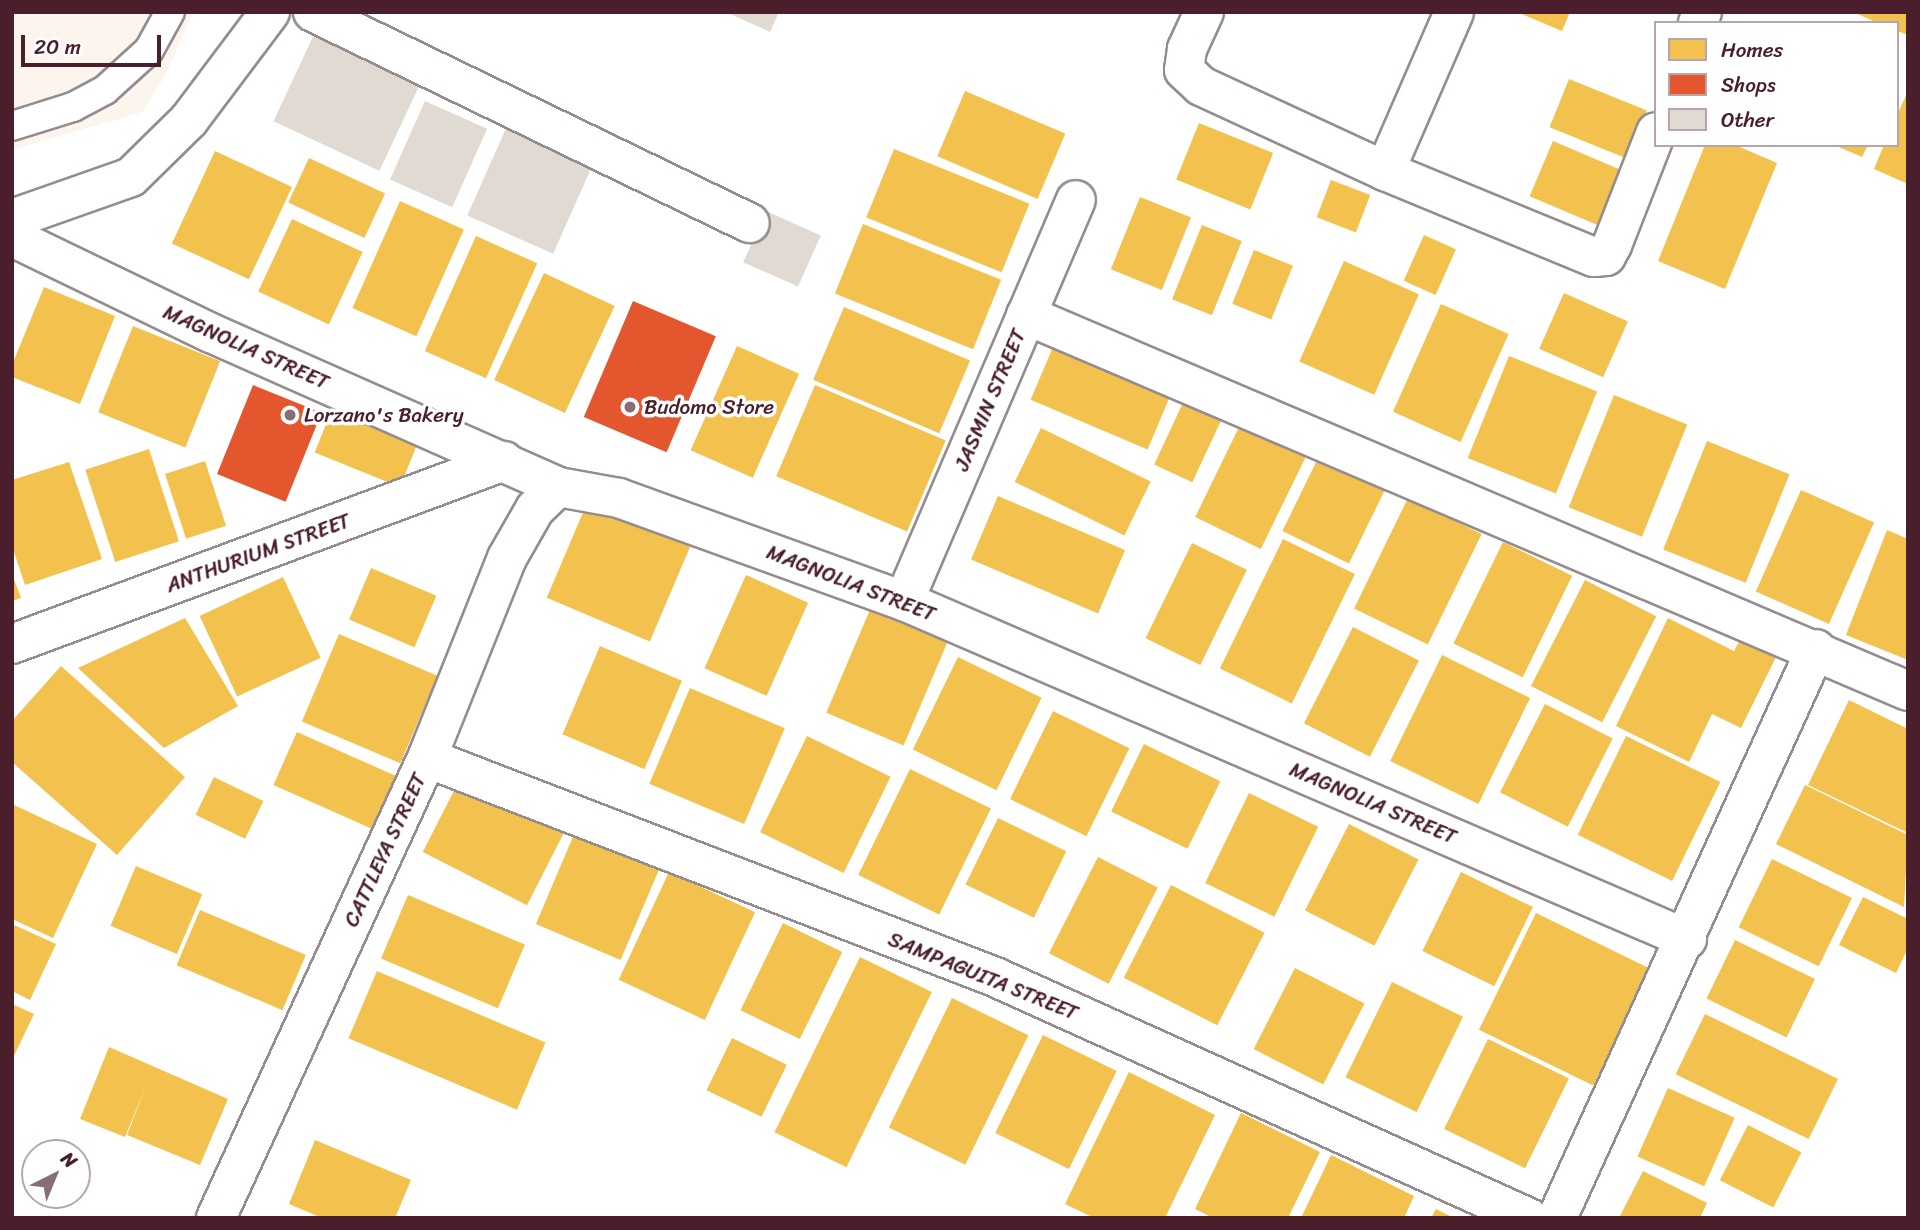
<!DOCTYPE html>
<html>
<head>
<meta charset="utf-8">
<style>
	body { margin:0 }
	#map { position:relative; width:1920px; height:1230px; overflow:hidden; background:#fff; font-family:Sriracha,sans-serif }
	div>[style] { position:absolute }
	.built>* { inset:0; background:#fbf5ed }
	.homes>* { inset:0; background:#f2c14e; transform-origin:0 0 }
	.shops>* { inset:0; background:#e4572e; transform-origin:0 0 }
	.building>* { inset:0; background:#e1dad2; transform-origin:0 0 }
	.roads { filter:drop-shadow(2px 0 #948c8e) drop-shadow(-2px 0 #948c8e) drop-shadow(0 2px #948c8e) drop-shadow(0 -2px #948c8e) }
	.service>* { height:28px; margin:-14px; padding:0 14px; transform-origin:14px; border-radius:14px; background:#fff }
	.minor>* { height:38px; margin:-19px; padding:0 19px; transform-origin:19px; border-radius:19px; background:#fff }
	.tertiary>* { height:38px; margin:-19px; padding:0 19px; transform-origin:19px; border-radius:19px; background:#fff }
	.dots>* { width:19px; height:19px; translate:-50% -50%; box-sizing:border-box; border:4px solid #fff; border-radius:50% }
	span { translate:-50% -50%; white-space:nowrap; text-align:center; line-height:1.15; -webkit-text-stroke:7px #fff; paint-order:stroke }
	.street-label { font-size:21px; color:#4a1f2b }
	.poi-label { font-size:21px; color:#4a1f2b }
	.left { translate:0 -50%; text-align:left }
	.frame { position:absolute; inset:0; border:14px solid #4a1f2b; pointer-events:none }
	.legend { position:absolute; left:1654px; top:21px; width:245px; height:126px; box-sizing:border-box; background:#fff; border:2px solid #b7a5aa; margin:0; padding:9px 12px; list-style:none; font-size:21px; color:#4a1f2b }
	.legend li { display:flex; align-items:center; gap:14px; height:35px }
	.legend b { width:35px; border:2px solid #b7a5aa }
	.north { position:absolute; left:21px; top:1139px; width:70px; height:70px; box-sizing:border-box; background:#fff; border:2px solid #b7a5aa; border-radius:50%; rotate:43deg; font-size:19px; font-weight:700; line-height:28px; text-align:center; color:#4a1f2b }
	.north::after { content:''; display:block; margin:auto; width:24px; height:32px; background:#896d75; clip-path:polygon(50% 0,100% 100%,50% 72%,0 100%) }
	.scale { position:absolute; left:21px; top:35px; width:140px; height:32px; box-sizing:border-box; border:4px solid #4a1f2b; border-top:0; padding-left:9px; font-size:21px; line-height:24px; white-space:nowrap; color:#4a1f2b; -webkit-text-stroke:5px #fff; paint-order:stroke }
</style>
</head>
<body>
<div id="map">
	<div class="built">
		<div style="clip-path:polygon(12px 12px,194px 12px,164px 77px,142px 112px,12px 150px)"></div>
	</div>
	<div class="homes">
		<div style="clip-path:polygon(1517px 12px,1570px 12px,1562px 31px)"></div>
		<div style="clip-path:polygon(1853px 12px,1908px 12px,1908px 35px,1897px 31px,1897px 23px,1878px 23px)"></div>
		<div style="left:1569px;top:79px;width:84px;height:52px;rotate:22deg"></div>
		<div style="left:965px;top:91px;width:109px;height:71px;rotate:23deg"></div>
		<div style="clip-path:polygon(1908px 91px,1908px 184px,1874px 169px,1884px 145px,1897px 145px,1897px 115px)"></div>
		<div style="left:1199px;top:123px;width:80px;height:61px;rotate:22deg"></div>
		<div style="left:1553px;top:141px;width:88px;height:60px;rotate:23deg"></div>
		<div style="clip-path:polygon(1705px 145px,1735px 145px,1777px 163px,1725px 289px,1658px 261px)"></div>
		<div style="clip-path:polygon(1834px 145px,1868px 145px,1862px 157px)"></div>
		<div style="left:894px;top:149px;width:146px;height:74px;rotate:22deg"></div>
		<div style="left:215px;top:151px;width:85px;height:102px;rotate:25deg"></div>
		<div style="left:309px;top:158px;width:84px;height:49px;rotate:25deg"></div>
		<div style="left:1331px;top:180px;width:42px;height:40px;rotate:21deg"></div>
		<div style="left:1140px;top:197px;width:55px;height:78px;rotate:22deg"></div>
		<div style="left:400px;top:201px;width:70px;height:117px;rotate:24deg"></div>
		<div style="left:292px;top:219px;width:78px;height:80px;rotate:25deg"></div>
		<div style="left:863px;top:224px;width:149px;height:75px;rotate:22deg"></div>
		<div style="left:1202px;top:225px;width:43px;height:80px;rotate:22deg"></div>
		<div style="left:1424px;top:235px;width:35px;height:50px;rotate:24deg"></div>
		<div style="left:476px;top:236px;width:67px;height:126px;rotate:24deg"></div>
		<div style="left:1254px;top:250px;width:42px;height:58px;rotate:22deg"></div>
		<div style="left:1344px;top:261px;width:82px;height:110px;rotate:24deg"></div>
		<div style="left:544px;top:273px;width:78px;height:118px;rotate:25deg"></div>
		<div style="clip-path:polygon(44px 287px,115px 316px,80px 404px,12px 377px,12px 365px)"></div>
		<div style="left:1564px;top:293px;width:70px;height:61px;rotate:24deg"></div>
		<div style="left:1441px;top:304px;width:74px;height:118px;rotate:24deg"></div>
		<div style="left:844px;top:307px;width:137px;height:79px;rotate:23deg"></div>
		<div style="left:133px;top:326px;width:94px;height:93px;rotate:22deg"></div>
		<div style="left:1056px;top:340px;width:127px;height:65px;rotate:23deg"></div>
		<div style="left:737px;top:346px;width:68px;height:114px;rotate:24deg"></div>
		<div style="left:1509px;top:356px;width:95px;height:110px;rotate:22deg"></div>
		<div style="left:815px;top:385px;width:142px;height:99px;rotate:23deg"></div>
		<div style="left:1188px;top:392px;width:42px;height:80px;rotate:25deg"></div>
		<div style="left:1614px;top:395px;width:79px;height:121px;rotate:22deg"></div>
		<div style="left:333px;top:407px;width:92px;height:49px;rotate:22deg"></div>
		<div style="left:1243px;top:419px;width:73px;height:109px;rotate:26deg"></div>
		<div style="left:1041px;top:428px;width:122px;height:60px;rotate:26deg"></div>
		<div style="left:1707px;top:441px;width:89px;height:117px;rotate:22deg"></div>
		<div style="left:149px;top:449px;width:97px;height:67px;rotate:72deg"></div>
		<div style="left:1321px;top:452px;width:74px;height:88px;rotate:26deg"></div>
		<div style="left:205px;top:461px;width:68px;height:42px;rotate:72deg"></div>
		<div style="clip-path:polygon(69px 462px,102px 559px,25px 585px,12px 546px,12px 480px)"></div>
		<div style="left:1801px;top:490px;width:80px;height:111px;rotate:24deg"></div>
		<div style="left:998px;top:496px;width:138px;height:69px;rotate:23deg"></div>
		<div style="left:1408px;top:498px;width:82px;height:123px;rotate:26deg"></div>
		<div style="left:587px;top:503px;width:112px;height:103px;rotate:23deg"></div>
		<div style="clip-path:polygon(1887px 530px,1908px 539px,1908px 660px,1846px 635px)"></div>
		<div style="left:1283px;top:539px;width:80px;height:144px;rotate:26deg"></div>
		<div style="left:1503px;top:542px;width:77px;height:113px;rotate:26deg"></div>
		<div style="left:1192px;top:543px;width:61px;height:106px;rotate:26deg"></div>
		<div style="left:371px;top:568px;width:71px;height:56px;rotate:23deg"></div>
		<div style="clip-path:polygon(12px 574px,21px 598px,12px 601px)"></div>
		<div style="left:746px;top:575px;width:68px;height:102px;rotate:24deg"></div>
		<div style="left:283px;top:577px;width:89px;height:92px;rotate:65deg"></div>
		<div style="left:1585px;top:580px;width:80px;height:119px;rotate:27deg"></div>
		<div style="left:872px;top:605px;width:84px;height:117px;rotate:23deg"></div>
		<div style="clip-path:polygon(185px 618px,238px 706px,164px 748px,78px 668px)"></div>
		<div style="clip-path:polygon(1668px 618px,1734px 651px,1740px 640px,1776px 657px,1741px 728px,1712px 714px,1689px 762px,1616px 726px)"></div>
		<div style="left:1353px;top:627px;width:74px;height:108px;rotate:27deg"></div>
		<div style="left:339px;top:634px;width:107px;height:95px;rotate:23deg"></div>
		<div style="left:600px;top:646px;width:89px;height:96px;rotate:23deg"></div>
		<div style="left:1442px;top:655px;width:98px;height:118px;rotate:26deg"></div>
		<div style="left:958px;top:657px;width:93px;height:103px;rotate:26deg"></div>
		<div style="clip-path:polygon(61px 666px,185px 777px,117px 855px,12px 762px,12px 721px)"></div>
		<div style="left:690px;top:688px;width:103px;height:104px;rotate:23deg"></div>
		<div style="clip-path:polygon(1849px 700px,1908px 729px,1908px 833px,1808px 785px)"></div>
		<div style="left:1545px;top:704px;width:76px;height:99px;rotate:27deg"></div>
		<div style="left:1053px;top:711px;width:85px;height:98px;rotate:26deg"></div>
		<div style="left:297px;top:732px;width:109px;height:58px;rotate:24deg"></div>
		<div style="left:807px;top:736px;width:93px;height:107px;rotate:26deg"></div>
		<div style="left:1626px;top:736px;width:105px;height:110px;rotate:26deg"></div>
		<div style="left:1144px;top:744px;width:85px;height:75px;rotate:26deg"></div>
		<div style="left:910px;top:769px;width:90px;height:118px;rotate:26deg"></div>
		<div style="left:214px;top:777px;width:55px;height:42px;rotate:26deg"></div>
		<div style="left:460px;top:779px;width:117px;height:82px;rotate:27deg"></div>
		<div style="clip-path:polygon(1805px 785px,1908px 835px,1904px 907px,1776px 844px)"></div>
		<div style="left:1249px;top:793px;width:77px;height:100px;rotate:26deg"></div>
		<div style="clip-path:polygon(12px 804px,97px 844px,53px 938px,12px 919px)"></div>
		<div style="left:998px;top:818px;width:76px;height:74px;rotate:26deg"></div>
		<div style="left:1349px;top:824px;width:78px;height:97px;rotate:27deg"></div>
		<div style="left:575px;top:832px;width:92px;height:100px;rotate:23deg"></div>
		<div style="left:1098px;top:857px;width:67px;height:108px;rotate:27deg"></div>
		<div style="left:1772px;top:859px;width:89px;height:76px;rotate:26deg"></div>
		<div style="left:136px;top:866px;width:72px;height:65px;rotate:23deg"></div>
		<div style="left:669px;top:872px;width:95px;height:119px;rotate:25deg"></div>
		<div style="left:1461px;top:872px;width:80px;height:88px;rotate:26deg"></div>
		<div style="left:1171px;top:885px;width:105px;height:104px;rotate:27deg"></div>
		<div style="left:408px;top:895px;width:127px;height:69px;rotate:23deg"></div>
		<div style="clip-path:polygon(1863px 897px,1908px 919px,1908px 948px,1896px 973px,1839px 945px)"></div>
		<div style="left:200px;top:910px;width:115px;height:60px;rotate:23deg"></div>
		<div style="left:1536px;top:913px;width:127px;height:130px;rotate:26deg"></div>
		<div style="left:783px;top:923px;width:66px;height:97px;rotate:26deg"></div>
		<div style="clip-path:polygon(12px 924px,56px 944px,30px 1000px,12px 991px)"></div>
		<div style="left:1735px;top:940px;width:89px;height:65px;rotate:26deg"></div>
		<div style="left:860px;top:957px;width:80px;height:195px;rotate:26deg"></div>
		<div style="left:1295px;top:968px;width:78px;height:91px;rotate:27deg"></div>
		<div style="left:377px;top:971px;width:183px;height:73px;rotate:23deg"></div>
		<div style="left:1392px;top:982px;width:79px;height:106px;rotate:26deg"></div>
		<div style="left:952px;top:998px;width:85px;height:144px;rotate:26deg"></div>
		<div style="clip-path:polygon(12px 1004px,34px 1014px,12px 1060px)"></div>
		<div style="left:1705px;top:1014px;width:148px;height:67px;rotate:26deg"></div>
		<div style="left:1043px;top:1035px;width:82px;height:109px;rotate:26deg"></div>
		<div style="left:732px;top:1038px;width:61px;height:58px;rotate:26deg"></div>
		<div style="left:1488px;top:1039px;width:90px;height:100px;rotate:26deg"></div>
		<div style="clip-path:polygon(109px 1047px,228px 1099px,200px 1165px,127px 1135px,146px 1086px,125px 1137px,80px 1119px)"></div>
		<div style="clip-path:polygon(1129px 1072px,1215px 1115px,1165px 1218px,1094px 1218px,1065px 1204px)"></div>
		<div style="left:1668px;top:1088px;width:73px;height:75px;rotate:24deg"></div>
		<div style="clip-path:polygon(1241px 1113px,1320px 1152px,1288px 1218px,1213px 1218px,1195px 1209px)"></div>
		<div style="left:1748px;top:1125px;width:60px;height:62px;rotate:27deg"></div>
		<div style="clip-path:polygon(315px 1140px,411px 1180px,395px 1218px,322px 1218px,289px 1204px)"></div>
		<div style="clip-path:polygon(1331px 1155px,1414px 1196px,1404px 1218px,1301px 1218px)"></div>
		<div style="clip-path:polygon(1643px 1171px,1707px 1203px,1700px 1218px,1619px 1218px)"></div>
		<div style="clip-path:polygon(1436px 1209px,1454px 1218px,1431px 1218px)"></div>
	</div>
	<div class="shops">
		<div style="left:633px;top:301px;width:90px;height:126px;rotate:23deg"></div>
		<div style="left:253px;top:385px;width:74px;height:96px;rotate:22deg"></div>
	</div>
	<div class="building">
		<div style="clip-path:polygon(726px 12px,779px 12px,770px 32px)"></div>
		<div style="left:317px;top:28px;width:117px;height:103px;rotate:25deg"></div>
		<div style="left:425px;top:101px;width:68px;height:86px;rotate:24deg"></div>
		<div style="left:512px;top:115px;width:94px;height:110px;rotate:24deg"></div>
		<div style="left:766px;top:211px;width:60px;height:56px;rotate:24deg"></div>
	</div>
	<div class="roads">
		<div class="service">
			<div style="left:12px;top:126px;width:64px;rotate:-17.3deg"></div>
			<div style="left:73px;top:107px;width:36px;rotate:-28deg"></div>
			<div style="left:105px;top:90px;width:59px;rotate:-42.3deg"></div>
			<div style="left:149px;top:50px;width:43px;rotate:-61.1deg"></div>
		</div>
		<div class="minor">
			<div style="left:313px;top:12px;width:485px;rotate:25.8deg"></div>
			<div style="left:1204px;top:12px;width:41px;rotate:114.7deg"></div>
			<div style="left:1187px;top:49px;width:21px;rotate:98deg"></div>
			<div style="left:1184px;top:70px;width:23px;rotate:43deg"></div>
			<div style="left:1201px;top:86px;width:203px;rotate:24.8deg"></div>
			<div style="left:1385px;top:171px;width:226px;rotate:22.4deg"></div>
			<div style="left:1594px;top:257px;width:12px;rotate:-5deg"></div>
			<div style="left:1606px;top:256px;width:13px;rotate:-61deg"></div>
			<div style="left:1612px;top:245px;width:121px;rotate:-68.7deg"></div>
			<div style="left:1698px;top:23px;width:12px;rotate:-70deg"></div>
			<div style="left:1385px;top:171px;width:173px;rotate:-66.5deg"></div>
			<div style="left:12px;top:237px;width:221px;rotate:25.8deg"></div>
			<div style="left:211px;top:333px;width:380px;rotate:23.9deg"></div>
			<div style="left:558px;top:487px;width:62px;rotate:10.2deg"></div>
			<div style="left:619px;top:498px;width:303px;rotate:19.9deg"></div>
			<div style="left:904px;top:601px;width:853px;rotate:23.35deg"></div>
			<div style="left:1026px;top:315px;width:959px;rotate:23.09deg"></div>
			<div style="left:904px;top:601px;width:436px;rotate:-66.8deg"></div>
			<div style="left:12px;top:644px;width:525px;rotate:-20.4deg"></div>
			<div style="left:427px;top:758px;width:609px;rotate:21.08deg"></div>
			<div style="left:995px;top:977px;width:586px;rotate:24.29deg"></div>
			<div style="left:216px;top:1218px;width:506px;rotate:-65.36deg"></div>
			<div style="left:427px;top:758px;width:215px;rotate:-68.2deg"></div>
			<div style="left:507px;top:558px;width:56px;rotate:-60.3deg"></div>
			<div style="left:535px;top:509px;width:32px;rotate:-44deg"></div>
			<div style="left:1557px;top:1218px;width:625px;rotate:-65.53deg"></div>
		</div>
		<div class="tertiary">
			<div style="left:12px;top:219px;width:126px;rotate:-19.4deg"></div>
			<div style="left:131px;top:177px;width:81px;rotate:-44.5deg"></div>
			<div style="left:189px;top:120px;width:135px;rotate:-53.1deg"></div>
		</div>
	</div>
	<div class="dots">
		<div style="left:630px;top:407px;background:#896d75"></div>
		<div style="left:290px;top:415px;background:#896d75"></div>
	</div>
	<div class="street-label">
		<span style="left:246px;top:347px;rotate:24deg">MAGNOLIA STREET</span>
		<span style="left:990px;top:400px;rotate:-67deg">JASMIN STREET</span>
		<span style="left:258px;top:553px;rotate:-20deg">ANTHURIUM STREET</span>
		<span style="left:851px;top:583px;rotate:21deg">MAGNOLIA STREET</span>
		<span style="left:1373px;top:803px;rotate:23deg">MAGNOLIA STREET</span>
		<span style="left:385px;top:850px;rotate:-65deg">CATTLEYA STREET</span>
		<span style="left:983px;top:976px;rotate:22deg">SAMPAGUITA STREET</span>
	</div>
	<div class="poi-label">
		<span class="left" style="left:644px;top:407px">Budomo Store</span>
		<span class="left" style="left:304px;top:415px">Lorzano's Bakery</span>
	</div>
	<div class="frame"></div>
	<ul class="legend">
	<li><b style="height:19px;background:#f2c14e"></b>Homes</li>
	<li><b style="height:19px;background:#e4572e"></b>Shops</li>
	<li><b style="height:19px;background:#e1dad2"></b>Other</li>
	</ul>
	<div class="north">N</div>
	<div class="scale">20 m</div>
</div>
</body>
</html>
